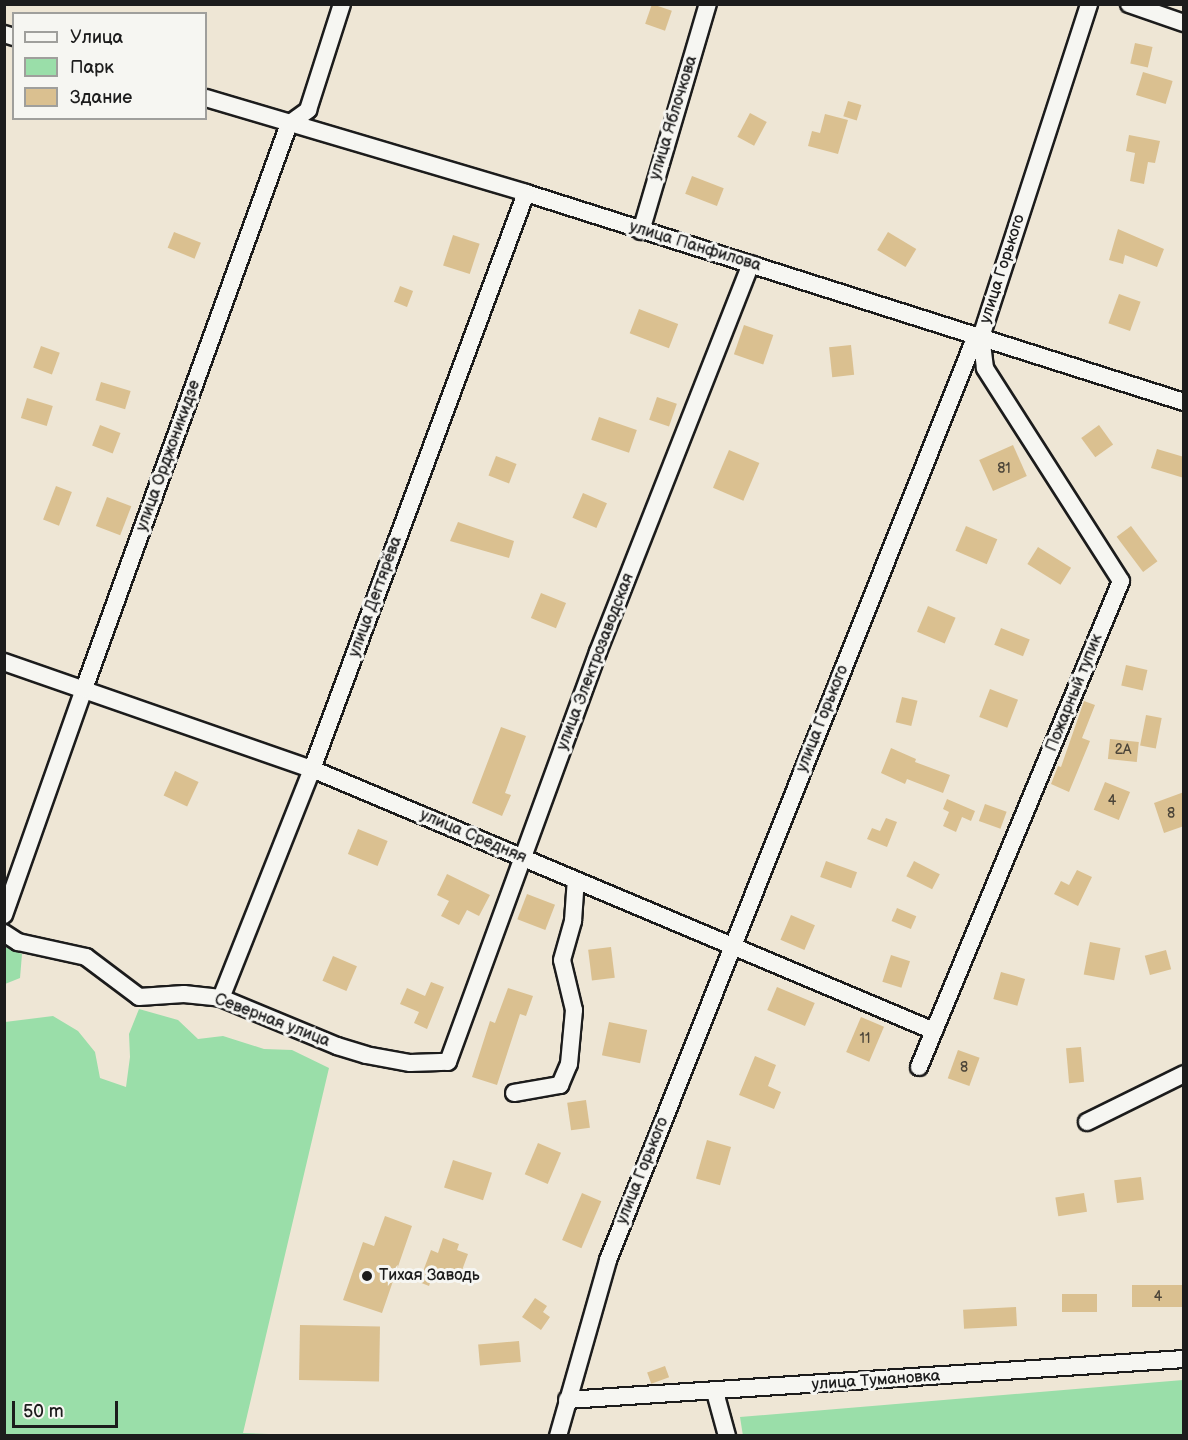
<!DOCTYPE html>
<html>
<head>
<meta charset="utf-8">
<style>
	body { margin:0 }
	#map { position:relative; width:1188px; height:1440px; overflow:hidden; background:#eee6d5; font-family:"Balsamiq Sans",sans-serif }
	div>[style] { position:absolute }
	.green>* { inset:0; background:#9adea9 }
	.building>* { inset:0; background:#dac090; transform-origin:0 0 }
	.roads { filter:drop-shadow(2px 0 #1c1c1c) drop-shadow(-2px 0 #1c1c1c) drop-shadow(0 2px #1c1c1c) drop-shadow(0 -2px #1c1c1c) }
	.minor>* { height:16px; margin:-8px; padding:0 8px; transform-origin:8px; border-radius:8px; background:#f6f6f2 }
	.dots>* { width:16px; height:16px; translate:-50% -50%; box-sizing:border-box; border:3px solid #f6f6f2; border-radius:50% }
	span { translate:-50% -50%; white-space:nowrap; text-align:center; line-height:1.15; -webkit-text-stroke:6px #f6f6f2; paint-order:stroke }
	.number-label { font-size:14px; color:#4c4539 }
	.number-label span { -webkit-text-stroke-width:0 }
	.street-label { font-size:16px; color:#1c1c1c }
	.poi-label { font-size:16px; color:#1c1c1c }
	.left { translate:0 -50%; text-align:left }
	.frame { position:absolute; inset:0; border:6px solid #1c1c1c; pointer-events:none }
	.legend { position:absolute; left:12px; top:12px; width:195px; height:108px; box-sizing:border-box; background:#f6f6f2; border:2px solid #9f9f9c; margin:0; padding:8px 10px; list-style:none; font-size:18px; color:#1c1c1c }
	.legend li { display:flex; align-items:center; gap:12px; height:30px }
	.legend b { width:30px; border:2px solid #9f9f9c }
	.scale { position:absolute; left:12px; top:1401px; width:106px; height:27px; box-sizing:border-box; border:3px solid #1c1c1c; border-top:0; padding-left:8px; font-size:18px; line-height:21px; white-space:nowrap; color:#1c1c1c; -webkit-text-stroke:4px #f6f6f2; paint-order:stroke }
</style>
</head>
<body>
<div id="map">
	<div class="green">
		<div style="clip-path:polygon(5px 947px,22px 954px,20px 978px,5px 984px)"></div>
		<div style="clip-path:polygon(139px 1009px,178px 1020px,198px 1039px,223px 1036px,264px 1049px,292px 1050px,329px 1068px,243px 1433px,297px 1435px,5px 1435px,5px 1022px,53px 1016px,78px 1031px,95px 1052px,100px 1078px,126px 1087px,130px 1057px,129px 1034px)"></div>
		<div style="clip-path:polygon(1183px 1380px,1183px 1435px,743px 1436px,740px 1417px)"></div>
	</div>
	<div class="building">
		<div style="left:652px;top:4px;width:21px;height:21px;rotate:19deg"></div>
		<div style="left:1135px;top:43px;width:18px;height:21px;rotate:13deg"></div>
		<div style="left:1143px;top:72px;width:31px;height:24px;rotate:17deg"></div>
		<div style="left:848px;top:101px;width:14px;height:16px;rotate:17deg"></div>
		<div style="left:750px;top:113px;width:19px;height:27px;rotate:28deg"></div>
		<div style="clip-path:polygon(825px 114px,848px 120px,838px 154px,808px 146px,812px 131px,820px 133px)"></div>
		<div style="clip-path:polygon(1129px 135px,1160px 141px,1155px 163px,1148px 162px,1144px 184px,1130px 181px,1135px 153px,1126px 151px)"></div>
		<div style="left:692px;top:176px;width:34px;height:19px;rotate:21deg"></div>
		<div style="clip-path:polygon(1118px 229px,1164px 249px,1157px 267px,1125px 255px,1123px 264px,1109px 260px)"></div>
		<div style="left:174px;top:232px;width:29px;height:17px;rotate:22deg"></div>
		<div style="left:888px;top:232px;width:33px;height:21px;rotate:31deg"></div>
		<div style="left:453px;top:235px;width:28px;height:32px;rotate:18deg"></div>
		<div style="left:400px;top:286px;width:14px;height:17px;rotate:21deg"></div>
		<div style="left:1119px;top:294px;width:23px;height:31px;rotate:20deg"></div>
		<div style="left:639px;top:309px;width:42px;height:26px;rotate:21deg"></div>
		<div style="left:744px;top:325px;width:31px;height:31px;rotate:19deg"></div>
		<div style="left:851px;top:345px;width:30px;height:22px;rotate:84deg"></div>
		<div style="left:41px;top:346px;width:20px;height:23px;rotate:20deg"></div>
		<div style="left:101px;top:382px;width:31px;height:19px;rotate:17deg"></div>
		<div style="left:657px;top:397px;width:21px;height:24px;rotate:19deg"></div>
		<div style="left:27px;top:398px;width:27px;height:21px;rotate:17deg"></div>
		<div style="left:599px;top:417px;width:40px;height:24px;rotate:19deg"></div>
		<div style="left:100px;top:425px;width:22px;height:22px;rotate:21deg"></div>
		<div style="left:1099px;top:425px;width:24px;height:22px;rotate:54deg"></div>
		<div style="left:1013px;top:445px;width:34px;height:37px;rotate:66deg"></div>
		<div style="clip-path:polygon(1157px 449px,1184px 457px,1184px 478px,1151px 468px)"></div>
		<div style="left:729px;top:450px;width:33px;height:41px;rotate:23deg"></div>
		<div style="left:496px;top:456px;width:22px;height:21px;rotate:21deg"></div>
		<div style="left:56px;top:486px;width:17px;height:36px;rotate:21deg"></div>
		<div style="left:583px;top:493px;width:26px;height:27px;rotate:23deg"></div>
		<div style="left:107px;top:497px;width:26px;height:31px;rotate:21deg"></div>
		<div style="clip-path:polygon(458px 522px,514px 541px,509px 558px,450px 541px)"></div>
		<div style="left:966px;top:526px;width:34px;height:27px;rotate:23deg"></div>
		<div style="left:1131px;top:526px;width:44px;height:18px;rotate:53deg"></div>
		<div style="left:1038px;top:547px;width:39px;height:20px;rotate:32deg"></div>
		<div style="left:541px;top:593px;width:27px;height:27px;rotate:22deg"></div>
		<div style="left:928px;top:606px;width:30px;height:28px;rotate:23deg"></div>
		<div style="left:1001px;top:628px;width:31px;height:18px;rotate:22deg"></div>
		<div style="left:1126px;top:665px;width:22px;height:21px;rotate:13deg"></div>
		<div style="left:990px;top:689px;width:30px;height:30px;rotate:21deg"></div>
		<div style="left:902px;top:697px;width:16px;height:26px;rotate:14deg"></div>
		<div style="clip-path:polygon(1084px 701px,1095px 705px,1082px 738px,1090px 741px,1069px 792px,1051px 784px,1058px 766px,1061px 767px)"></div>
		<div style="left:1146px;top:715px;width:16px;height:31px;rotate:11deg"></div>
		<div style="clip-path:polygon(501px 727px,526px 736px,505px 793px,511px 795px,502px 816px,472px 803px)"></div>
		<div style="left:1110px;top:739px;width:29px;height:20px;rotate:6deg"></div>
		<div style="clip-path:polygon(891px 748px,916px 759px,915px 762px,950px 775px,943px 793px,907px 779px,905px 784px,881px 773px)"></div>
		<div style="left:175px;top:771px;width:26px;height:27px;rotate:25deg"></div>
		<div style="left:1105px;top:782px;width:27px;height:30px;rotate:22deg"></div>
		<div style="clip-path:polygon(1184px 792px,1184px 826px,1164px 833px,1154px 803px)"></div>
		<div style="clip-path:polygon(947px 799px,975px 811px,971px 821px,962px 817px,956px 832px,943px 826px,949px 812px,943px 809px)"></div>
		<div style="left:985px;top:804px;width:23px;height:18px;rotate:20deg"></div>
		<div style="clip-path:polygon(886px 818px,897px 822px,887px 847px,867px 839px,872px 828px,880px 831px)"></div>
		<div style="left:358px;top:829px;width:32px;height:27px;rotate:22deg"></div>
		<div style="left:826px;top:861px;width:33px;height:17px;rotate:20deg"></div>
		<div style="left:914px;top:861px;width:29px;height:17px;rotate:27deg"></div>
		<div style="clip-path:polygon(1077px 870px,1092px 877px,1078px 906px,1054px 894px,1061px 881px,1069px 885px)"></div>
		<div style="clip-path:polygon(447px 874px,490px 895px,479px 916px,467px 910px,459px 925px,441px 916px,449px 901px,437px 895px)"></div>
		<div style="left:527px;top:894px;width:30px;height:27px;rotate:21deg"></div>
		<div style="left:897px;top:908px;width:21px;height:14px;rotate:23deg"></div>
		<div style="left:791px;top:915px;width:26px;height:27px;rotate:23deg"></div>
		<div style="left:1090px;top:942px;width:31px;height:33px;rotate:11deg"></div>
		<div style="left:611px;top:947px;width:31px;height:23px;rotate:83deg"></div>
		<div style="left:1166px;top:950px;width:20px;height:22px;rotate:75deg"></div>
		<div style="left:891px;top:955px;width:20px;height:28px;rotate:18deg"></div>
		<div style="left:333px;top:956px;width:26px;height:27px;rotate:23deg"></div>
		<div style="left:1001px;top:972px;width:25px;height:28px;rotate:16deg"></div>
		<div style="clip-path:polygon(431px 982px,444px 987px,427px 1029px,414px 1023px,419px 1012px,400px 1004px,407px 988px,425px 996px)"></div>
		<div style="left:777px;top:987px;width:41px;height:25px;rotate:23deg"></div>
		<div style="clip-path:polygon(508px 988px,533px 996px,526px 1016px,520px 1014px,497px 1085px,472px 1077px,490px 1021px,495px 1023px)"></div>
		<div style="left:861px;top:1017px;width:25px;height:38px;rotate:23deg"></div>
		<div style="left:609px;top:1022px;width:39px;height:34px;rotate:12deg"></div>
		<div style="left:1081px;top:1047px;width:35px;height:15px;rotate:85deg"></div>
		<div style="left:958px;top:1050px;width:23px;height:30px;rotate:20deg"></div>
		<div style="clip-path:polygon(755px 1056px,776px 1065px,768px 1086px,781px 1092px,774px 1109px,739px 1095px)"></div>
		<div style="left:586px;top:1100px;width:28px;height:19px;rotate:82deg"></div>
		<div style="left:707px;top:1140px;width:25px;height:40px;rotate:16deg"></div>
		<div style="left:538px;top:1143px;width:25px;height:34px;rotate:23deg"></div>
		<div style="left:453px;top:1160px;width:41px;height:29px;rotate:18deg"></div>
		<div style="left:1141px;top:1177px;width:23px;height:27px;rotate:83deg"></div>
		<div style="left:582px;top:1193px;width:21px;height:51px;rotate:23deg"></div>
		<div style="left:1084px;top:1193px;width:19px;height:29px;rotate:81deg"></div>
		<div style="clip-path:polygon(385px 1216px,412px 1226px,382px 1313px,343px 1300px,363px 1242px,374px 1246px)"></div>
		<div style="clip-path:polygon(443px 1238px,459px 1244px,457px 1250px,468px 1254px,461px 1273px,450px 1269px,447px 1279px,433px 1274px,429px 1286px,419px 1282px,431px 1250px,438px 1253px)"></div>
		<div style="left:1183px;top:1285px;width:22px;height:51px;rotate:90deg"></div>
		<div style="left:1097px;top:1294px;width:18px;height:35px;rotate:90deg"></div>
		<div style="clip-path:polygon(535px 1298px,547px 1306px,543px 1312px,550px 1317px,541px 1330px,522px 1317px)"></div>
		<div style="left:1016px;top:1307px;width:19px;height:53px;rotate:87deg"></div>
		<div style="left:300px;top:1325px;width:80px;height:55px;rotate:1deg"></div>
		<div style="left:519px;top:1341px;width:21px;height:41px;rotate:85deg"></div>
		<div style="left:665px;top:1366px;width:12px;height:19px;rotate:70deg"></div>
	</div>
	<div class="roads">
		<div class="minor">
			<div style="left:1129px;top:4px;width:58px;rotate:19.1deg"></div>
			<div style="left:4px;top:34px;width:10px;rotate:17deg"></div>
			<div style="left:206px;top:98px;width:334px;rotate:16.5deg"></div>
			<div style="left:526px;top:193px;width:690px;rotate:17.62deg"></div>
			<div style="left:641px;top:231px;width:237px;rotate:-73.6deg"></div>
			<div style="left:4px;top:662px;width:326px;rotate:19.2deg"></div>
			<div style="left:312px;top:769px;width:675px;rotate:22.84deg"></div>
			<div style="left:4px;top:915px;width:240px;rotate:-70.5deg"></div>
			<div style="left:84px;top:689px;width:601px;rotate:-70.06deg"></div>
			<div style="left:289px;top:124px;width:24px;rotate:-36deg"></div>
			<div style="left:308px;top:110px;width:111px;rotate:-72.2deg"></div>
			<div style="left:4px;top:933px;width:17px;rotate:33deg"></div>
			<div style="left:18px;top:942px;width:70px;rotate:12.4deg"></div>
			<div style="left:86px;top:957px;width:66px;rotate:37deg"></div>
			<div style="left:139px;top:997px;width:45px;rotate:-3.8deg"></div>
			<div style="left:184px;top:994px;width:37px;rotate:6deg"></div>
			<div style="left:221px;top:998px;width:126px;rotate:22.5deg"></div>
			<div style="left:337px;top:1046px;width:30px;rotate:17deg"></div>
			<div style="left:366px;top:1055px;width:45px;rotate:10.3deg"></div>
			<div style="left:410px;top:1063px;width:38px;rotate:-2deg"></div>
			<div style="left:448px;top:1062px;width:437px;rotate:-69.9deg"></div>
			<div style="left:598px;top:652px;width:417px;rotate:-68.5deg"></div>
			<div style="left:221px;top:998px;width:246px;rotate:-68.3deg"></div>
			<div style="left:312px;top:769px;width:614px;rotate:-69.62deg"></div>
			<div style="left:919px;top:1067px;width:526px;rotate:-67.43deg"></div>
			<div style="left:1121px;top:581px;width:253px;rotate:-122.6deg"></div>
			<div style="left:985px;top:368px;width:31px;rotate:-97deg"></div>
			<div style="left:514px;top:1093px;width:47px;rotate:-9.9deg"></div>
			<div style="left:560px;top:1085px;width:23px;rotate:-67deg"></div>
			<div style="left:569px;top:1064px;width:54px;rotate:-84.7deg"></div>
			<div style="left:574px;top:1010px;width:51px;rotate:-103.5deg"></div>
			<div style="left:562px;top:960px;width:41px;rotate:-74.2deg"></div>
			<div style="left:573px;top:921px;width:39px;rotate:-86deg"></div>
			<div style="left:1087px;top:1122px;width:108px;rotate:-26.3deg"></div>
			<div style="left:715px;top:1392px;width:46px;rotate:74.7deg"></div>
			<div style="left:567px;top:1400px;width:618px;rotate:-3.8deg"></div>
			<div style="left:558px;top:1436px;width:183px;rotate:-74.1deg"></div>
			<div style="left:608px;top:1260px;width:984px;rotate:-68.29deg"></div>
			<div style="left:972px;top:346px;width:13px;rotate:-45deg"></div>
			<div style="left:981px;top:337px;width:350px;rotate:-72deg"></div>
		</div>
	</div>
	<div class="dots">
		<div style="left:367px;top:1276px;background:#1c1c1c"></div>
	</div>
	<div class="number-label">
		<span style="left:1004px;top:469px">81</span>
		<span style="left:1123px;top:750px">2А</span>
		<span style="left:1112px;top:801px">4</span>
		<span style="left:1171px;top:814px">8</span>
		<span style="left:865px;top:1039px">11</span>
		<span style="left:964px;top:1068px">8</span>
		<span style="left:1158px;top:1297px">4</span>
	</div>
	<div class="street-label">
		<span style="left:674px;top:118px;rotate:-73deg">улица Яблочкова</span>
		<span style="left:695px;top:247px;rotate:17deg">улица Панфилова</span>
		<span style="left:1003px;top:269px;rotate:-72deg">улица Горького</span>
		<span style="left:169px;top:456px;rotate:-70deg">улица Орджоникидзе</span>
		<span style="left:376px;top:597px;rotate:-70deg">улица Дегтярёва</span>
		<span style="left:596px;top:662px;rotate:-69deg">улица Электрозаводская</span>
		<span style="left:1075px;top:693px;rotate:-68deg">Пожарный тупик</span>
		<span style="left:823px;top:719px;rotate:-68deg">улица Горького</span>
		<span style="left:473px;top:837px;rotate:23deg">улица Средняя</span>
		<span style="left:272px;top:1021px;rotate:21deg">Северная улица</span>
		<span style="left:643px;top:1171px;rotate:-68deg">улица Горького</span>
		<span style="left:876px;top:1381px;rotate:-4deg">улица Тумановка</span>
	</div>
	<div class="poi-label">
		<span class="left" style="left:379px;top:1276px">Тихая Заводь</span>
	</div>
	<div class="frame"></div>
	<ul class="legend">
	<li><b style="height:8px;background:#f6f6f2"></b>Улица</li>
	<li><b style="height:16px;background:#9adea9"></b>Парк</li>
	<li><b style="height:16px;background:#dac090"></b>Здание</li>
	</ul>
	<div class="scale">50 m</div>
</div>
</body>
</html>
